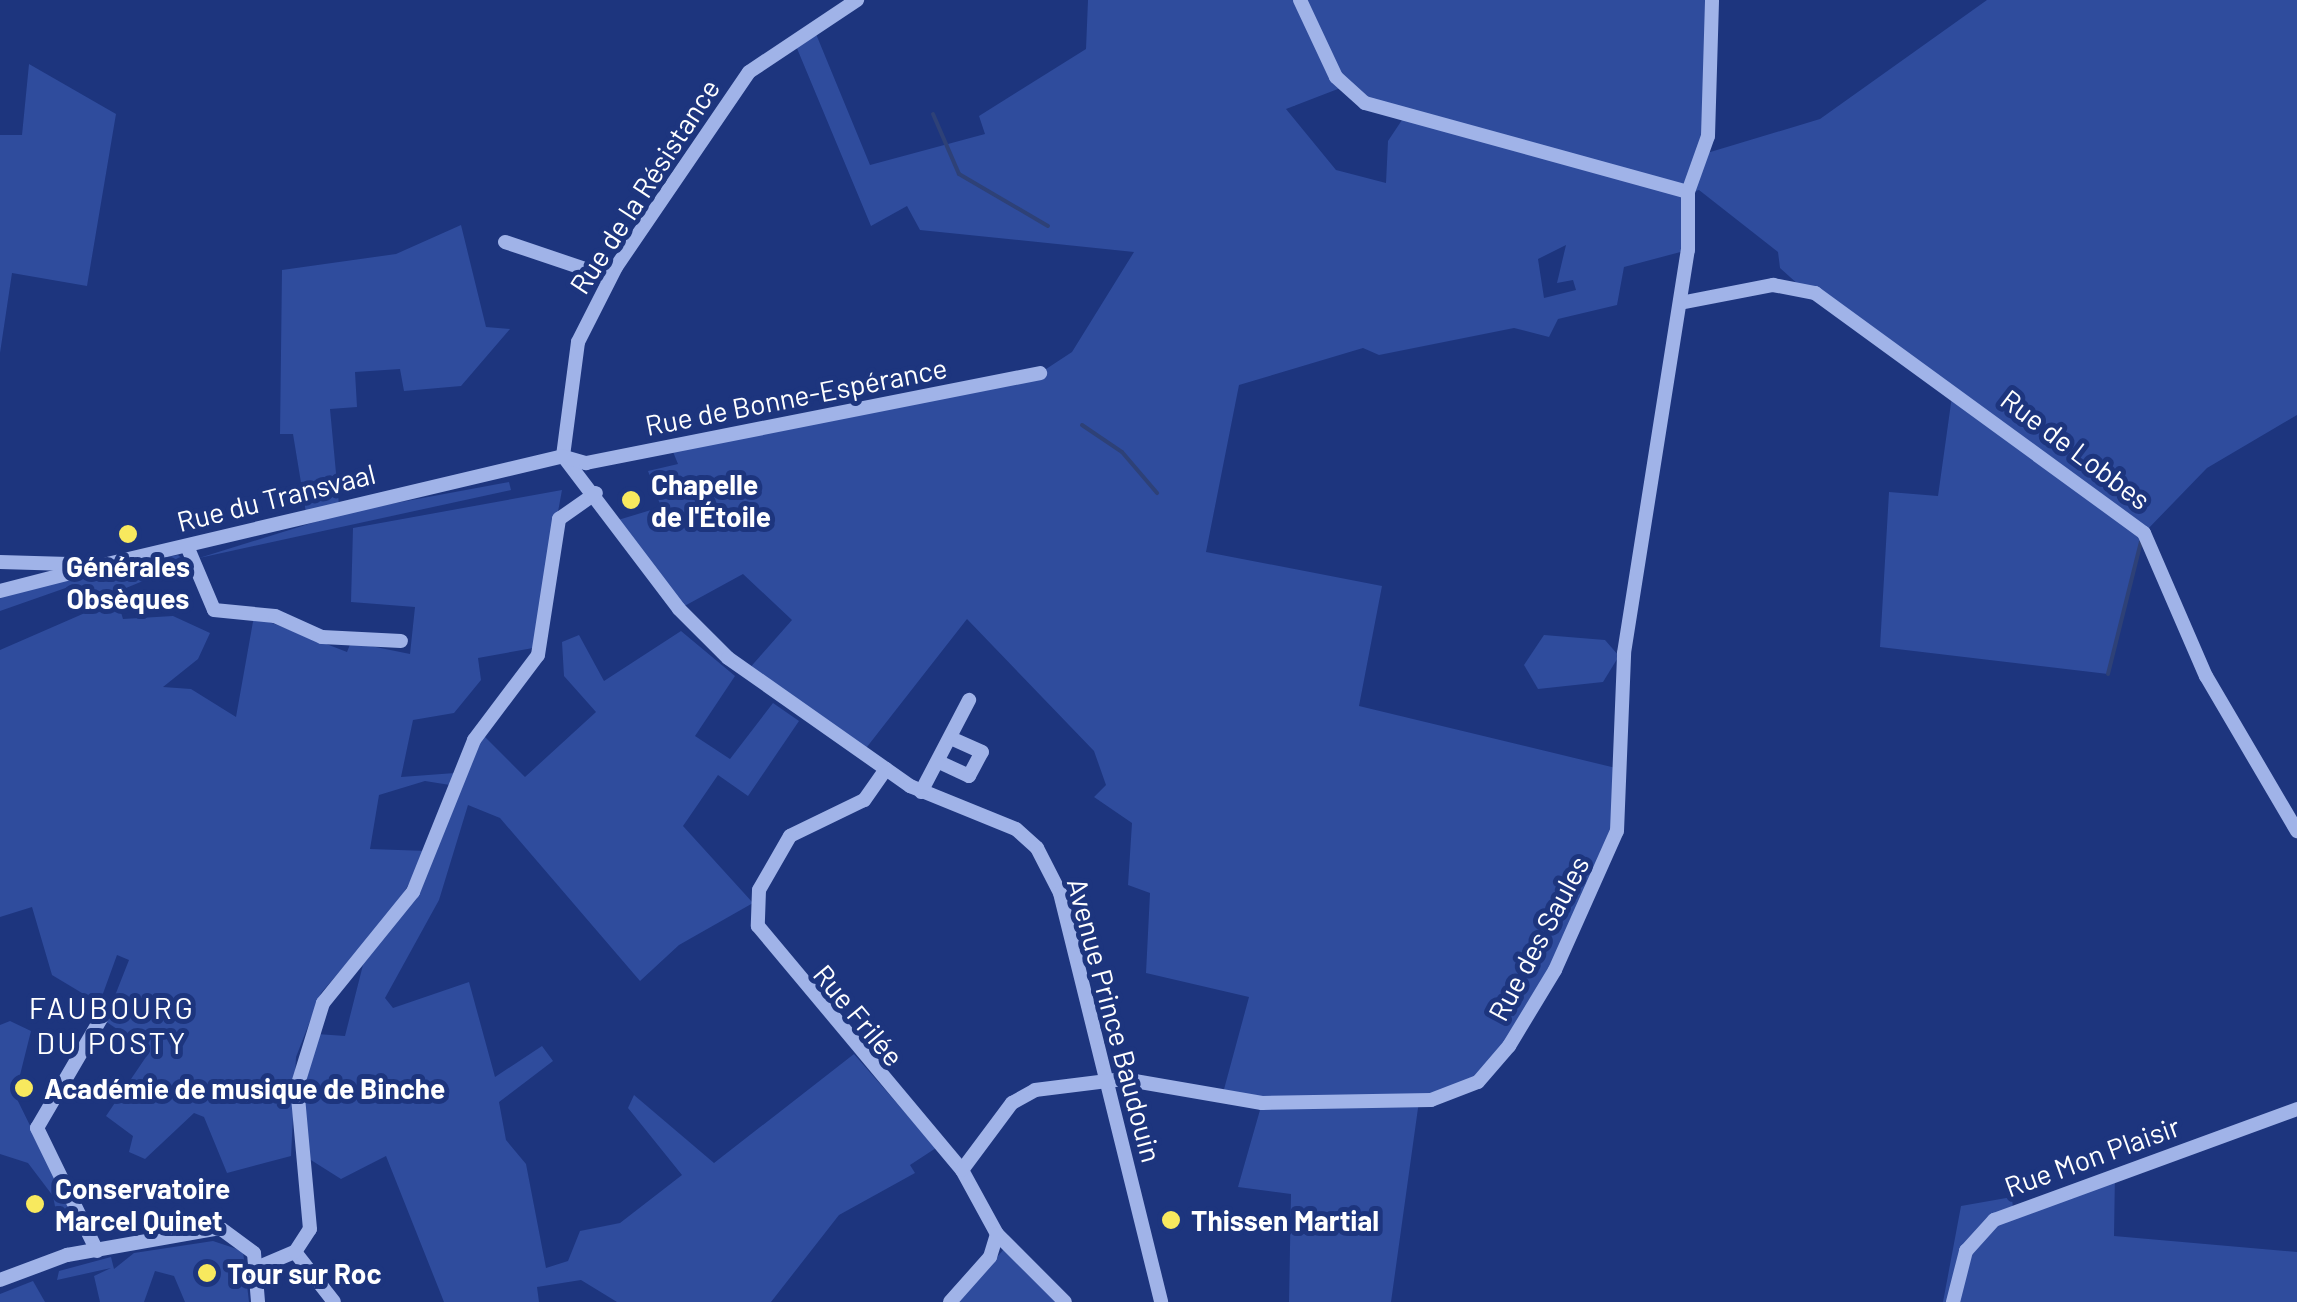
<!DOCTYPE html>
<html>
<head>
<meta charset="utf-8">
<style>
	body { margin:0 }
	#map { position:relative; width:2297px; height:1302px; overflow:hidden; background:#1d357e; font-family:Barlow,sans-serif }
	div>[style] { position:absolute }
	.green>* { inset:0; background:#2f4c9d }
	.stream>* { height:4px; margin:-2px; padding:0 2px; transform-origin:2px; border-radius:2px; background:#2e4177 }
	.minor>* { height:14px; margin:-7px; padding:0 7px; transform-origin:7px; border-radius:7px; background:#a0b3e8 }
	.dots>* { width:28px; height:28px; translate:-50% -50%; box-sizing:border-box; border:5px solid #1d357e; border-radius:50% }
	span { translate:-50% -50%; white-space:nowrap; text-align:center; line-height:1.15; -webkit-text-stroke:10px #1d357e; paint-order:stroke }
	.street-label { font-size:28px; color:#fff }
	.poi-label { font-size:28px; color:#fff; font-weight:700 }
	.left { translate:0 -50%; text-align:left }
	.neighbourhood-label { font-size:30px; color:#fff; letter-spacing:2.5px }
</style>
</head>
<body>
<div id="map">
	<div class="green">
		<div style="clip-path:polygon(evenodd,1088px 0,1712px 0,1707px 153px,1820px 119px,1987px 0,2297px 0,2297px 415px,2207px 468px,2144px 533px,2108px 674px,1880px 647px,1889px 492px,1938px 496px,1953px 389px,1800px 286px,1780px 268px,1778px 252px,1699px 190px,1689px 193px,1688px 250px,1624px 267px,1617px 305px,1558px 319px,1549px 337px,1514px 328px,1379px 355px,1363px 348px,1239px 385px,1206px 552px,1382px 586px,1359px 706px,1620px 769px,1606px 869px,1491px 1069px,1419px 1101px,1391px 1302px,1289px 1302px,1291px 1194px,1238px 1187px,1262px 1103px,1223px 1093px,1249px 997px,1146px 973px,1150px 893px,1128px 885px,1132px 823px,1094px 797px,1106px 785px,1094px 751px,967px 619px,863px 752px,747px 671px,792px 620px,743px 574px,679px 609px,618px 520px,661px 507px,648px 471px,678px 464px,671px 447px,1040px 373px,1072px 352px,1134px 252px,920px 230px,907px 206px,871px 226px,796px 46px,816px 34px,870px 165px,985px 134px,979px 116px,1086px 49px,1088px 0,1343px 87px,1404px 117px,1388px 141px,1386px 183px,1336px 170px,1286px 109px,1343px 87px,1088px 0,1566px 245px,1557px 283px,1573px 280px,1576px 290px,1544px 298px,1538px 259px,1566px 245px)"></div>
		<div style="clip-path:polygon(29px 64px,116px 114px,87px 286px,12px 273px,0 353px,0 135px,22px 135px)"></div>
		<div style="clip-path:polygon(461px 225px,486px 327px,510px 329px,461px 386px,404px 391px,400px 369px,355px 372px,357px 407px,330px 409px,339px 505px,306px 513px,293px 434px,280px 434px,282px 270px,396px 254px)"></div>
		<div style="clip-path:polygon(509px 482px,511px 490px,199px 558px,347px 512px)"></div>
		<div style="clip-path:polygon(562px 490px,533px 648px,478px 658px,481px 680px,454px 713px,413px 720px,401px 777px,455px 773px,450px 785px,425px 781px,379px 795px,370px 849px,427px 851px,397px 905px,321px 993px,296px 1057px,291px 1156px,227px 1173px,204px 1117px,194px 1113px,145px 1159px,129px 1152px,133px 1136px,106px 1116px,150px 1051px,105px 1021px,129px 960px,117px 955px,101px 999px,87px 996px,52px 975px,32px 907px,0 917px,0 650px,117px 599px,123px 619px,173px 616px,210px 633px,198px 659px,163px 687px,191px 689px,236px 717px,254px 616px,347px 652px,351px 642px,410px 654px,415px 607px,351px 602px,353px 528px)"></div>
		<div style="clip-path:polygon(178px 555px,187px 563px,82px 606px,77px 584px,0 611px,0 594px)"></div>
		<div style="clip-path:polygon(681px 631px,735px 676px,695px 736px,730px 759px,773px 703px,799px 721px,748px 796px,718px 775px,683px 826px,753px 903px,679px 945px,640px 981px,500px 818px,468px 805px,439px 900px,385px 998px,393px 1008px,469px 982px,495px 1077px,542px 1046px,553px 1061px,499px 1102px,506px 1140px,526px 1164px,546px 1268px,568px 1261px,580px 1231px,620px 1223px,682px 1175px,628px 1108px,634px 1095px,714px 1163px,854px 1054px,936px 1148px,910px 1165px,915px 1173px,839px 1215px,771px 1302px,617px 1302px,581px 1280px,537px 1287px,539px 1302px,444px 1302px,386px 1156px,341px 1179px,303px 1155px,300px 1092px,317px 1034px,345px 1036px,366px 953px,413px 902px,483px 735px,525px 777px,596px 712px,564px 676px,562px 642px,579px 635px,604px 681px)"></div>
		<div style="clip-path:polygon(1544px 635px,1605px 640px,1619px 656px,1603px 682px,1538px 689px,1524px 665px)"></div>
		<div style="clip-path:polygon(10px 1021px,31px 1031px,15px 1095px,76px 1219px,70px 1230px,59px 1227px,53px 1196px,28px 1163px,0 1154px,0 1025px)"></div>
		<div style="clip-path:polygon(2115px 1173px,2114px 1236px,2297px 1252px,2297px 1302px,1943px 1302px,1961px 1206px,2012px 1197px,2013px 1209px)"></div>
		<div style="clip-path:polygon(213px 1241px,243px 1251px,249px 1302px,185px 1302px,174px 1276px,155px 1271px,144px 1302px,100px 1302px,94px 1276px,111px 1268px,57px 1280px,59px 1271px,111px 1257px,114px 1269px,134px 1253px)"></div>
		<div style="clip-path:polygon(1004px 1249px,1060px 1302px,958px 1302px)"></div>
		<div style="clip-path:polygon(33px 1281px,45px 1302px,0 1302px,0 1294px)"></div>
	</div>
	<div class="stream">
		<div style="left:933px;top:114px;width:65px;rotate:66.6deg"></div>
		<div style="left:959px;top:174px;width:103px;rotate:30.3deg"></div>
		<div style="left:1082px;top:425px;width:48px;rotate:34deg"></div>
		<div style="left:1122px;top:452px;width:54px;rotate:49.5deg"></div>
		<div style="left:2108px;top:674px;width:136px;rotate:-76deg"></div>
	</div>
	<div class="minor">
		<div style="left:1300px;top:0;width:85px;rotate:64.9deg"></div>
		<div style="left:1336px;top:77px;width:39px;rotate:42deg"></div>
		<div style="left:1365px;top:103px;width:335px;rotate:15.4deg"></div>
		<div style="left:1688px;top:192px;width:59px;rotate:-70.3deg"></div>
		<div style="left:1708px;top:136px;width:136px;rotate:-88.3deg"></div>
		<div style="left:505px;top:242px;width:110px;rotate:18.6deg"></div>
		<div style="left:1680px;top:303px;width:95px;rotate:-11deg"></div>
		<div style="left:1773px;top:285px;width:43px;rotate:10.8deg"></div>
		<div style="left:1815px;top:293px;width:407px;rotate:36.1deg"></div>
		<div style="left:2144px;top:533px;width:156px;rotate:66.6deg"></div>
		<div style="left:2206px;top:676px;width:180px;rotate:59.6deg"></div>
		<div style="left:563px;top:456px;width:192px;rotate:52.8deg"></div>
		<div style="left:679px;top:609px;width:69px;rotate:45deg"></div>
		<div style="left:728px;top:658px;width:223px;rotate:35.1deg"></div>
		<div style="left:910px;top:786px;width:114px;rotate:22.1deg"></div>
		<div style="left:1016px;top:829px;width:28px;rotate:42deg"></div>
		<div style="left:1037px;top:848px;width:51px;rotate:62.9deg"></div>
		<div style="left:1060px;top:893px;width:421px;rotate:76.1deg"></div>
		<div style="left:563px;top:456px;width:115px;rotate:-82.5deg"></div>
		<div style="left:578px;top:342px;width:84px;rotate:-63.1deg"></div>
		<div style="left:616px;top:267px;width:236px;rotate:-55.7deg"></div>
		<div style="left:749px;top:72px;width:130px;rotate:-33.7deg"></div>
		<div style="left:568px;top:458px;width:19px;rotate:16deg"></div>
		<div style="left:586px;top:463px;width:463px;rotate:-11.2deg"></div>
		<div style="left:187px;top:546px;width:69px;rotate:67.1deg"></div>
		<div style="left:214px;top:610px;width:61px;rotate:5.6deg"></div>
		<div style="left:275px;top:616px;width:51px;rotate:24.1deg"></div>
		<div style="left:322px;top:637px;width:79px;rotate:2.9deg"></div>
		<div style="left:0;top:562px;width:103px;rotate:1.7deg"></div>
		<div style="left:103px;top:565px;width:473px;rotate:-13.3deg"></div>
		<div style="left:0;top:591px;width:81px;rotate:-14.4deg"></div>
		<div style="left:939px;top:762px;width:33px;rotate:25deg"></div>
		<div style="left:969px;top:776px;width:27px;rotate:-62deg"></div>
		<div style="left:982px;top:752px;width:34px;rotate:-156deg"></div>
		<div style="left:886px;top:769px;width:38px;rotate:125deg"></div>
		<div style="left:864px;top:800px;width:82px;rotate:154.1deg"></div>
		<div style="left:790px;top:836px;width:62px;rotate:119.9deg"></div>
		<div style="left:759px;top:890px;width:36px;rotate:92deg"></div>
		<div style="left:758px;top:926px;width:318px;rotate:50.1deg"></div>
		<div style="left:962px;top:1170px;width:73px;rotate:61.3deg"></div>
		<div style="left:997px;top:1234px;width:96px;rotate:45deg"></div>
		<div style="left:921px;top:792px;width:104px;rotate:-62.4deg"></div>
		<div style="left:962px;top:1170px;width:84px;rotate:-53.3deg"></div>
		<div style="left:1012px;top:1103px;width:26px;rotate:-29deg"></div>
		<div style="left:1035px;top:1090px;width:89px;rotate:-7.1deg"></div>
		<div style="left:1123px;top:1079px;width:141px;rotate:9.8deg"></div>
		<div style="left:1262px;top:1103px;width:169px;rotate:-1deg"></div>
		<div style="left:1431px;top:1100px;width:50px;rotate:-21deg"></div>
		<div style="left:1478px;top:1082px;width:48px;rotate:-49.3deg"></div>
		<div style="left:1509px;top:1046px;width:89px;rotate:-58.8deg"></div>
		<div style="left:1555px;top:970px;width:152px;rotate:-66deg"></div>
		<div style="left:1617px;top:831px;width:178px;rotate:-87.7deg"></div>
		<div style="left:1624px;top:653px;width:408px;rotate:-81deg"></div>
		<div style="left:1688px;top:250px;width:58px;rotate:-90deg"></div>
		<div style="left:97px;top:1251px;width:137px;rotate:-116deg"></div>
		<div style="left:37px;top:1128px;width:139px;rotate:-59.7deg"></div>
		<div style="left:295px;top:1252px;width:63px;rotate:52deg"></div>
		<div style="left:259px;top:1267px;width:39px;rotate:-23deg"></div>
		<div style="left:295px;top:1252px;width:27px;rotate:-57deg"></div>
		<div style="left:310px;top:1229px;width:143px;rotate:-95.2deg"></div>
		<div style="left:297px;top:1087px;width:88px;rotate:-72.8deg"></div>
		<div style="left:323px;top:1003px;width:143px;rotate:-51deg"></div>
		<div style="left:413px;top:892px;width:164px;rotate:-68.1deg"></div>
		<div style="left:474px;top:740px;width:106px;rotate:-53deg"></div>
		<div style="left:538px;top:655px;width:138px;rotate:-81.2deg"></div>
		<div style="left:559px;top:519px;width:45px;rotate:-35.1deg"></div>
		<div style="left:0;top:1280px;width:72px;rotate:-20.5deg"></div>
		<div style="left:67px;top:1255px;width:155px;rotate:-10deg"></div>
		<div style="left:220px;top:1228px;width:42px;rotate:36.3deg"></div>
		<div style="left:254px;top:1253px;width:49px;rotate:85.3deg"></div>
		<div style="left:950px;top:1302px;width:60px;rotate:-48.4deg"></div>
		<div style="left:990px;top:1257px;width:24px;rotate:-73deg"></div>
		<div style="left:1953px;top:1302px;width:53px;rotate:-75.7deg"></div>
		<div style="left:1966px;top:1251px;width:42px;rotate:-47.9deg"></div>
		<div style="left:1994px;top:1220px;width:323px;rotate:-20.1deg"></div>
	</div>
	<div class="dots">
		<div style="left:631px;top:500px;background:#f8e95e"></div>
		<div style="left:128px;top:534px;background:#f8e95e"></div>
		<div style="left:24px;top:1088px;background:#f8e95e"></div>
		<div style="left:35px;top:1204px;background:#f8e95e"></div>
		<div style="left:1171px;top:1220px;background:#f8e95e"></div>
		<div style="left:207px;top:1273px;background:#f8e95e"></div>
	</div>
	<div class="street-label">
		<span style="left:644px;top:186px;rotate:-57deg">Rue de la Résistance</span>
		<span style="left:796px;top:396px;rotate:-11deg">Rue de Bonne-Espérance</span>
		<span style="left:2076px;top:449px;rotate:37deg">Rue de Lobbes</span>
		<span style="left:276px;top:497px;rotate:-14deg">Rue du Transvaal</span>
		<span style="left:1538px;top:938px;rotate:-62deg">Rue des Saules</span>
		<span style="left:859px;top:1015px;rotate:50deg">Rue Frilée</span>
		<span style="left:1115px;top:1020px;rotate:75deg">Avenue Prince Baudouin</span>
		<span style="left:2092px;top:1156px;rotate:-20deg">Rue Mon Plaisir</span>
	</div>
	<div class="poi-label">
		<span class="left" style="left:651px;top:500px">Chapelle<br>de l'Étoile</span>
		<span style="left:128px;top:582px">Générales<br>Obsèques</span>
		<span class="left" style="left:44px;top:1088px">Académie de musique de Binche</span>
		<span class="left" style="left:55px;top:1204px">Conservatoire<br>Marcel Quinet</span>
		<span class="left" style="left:1191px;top:1220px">Thissen Martial</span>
		<span class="left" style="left:227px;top:1273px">Tour sur Roc</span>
	</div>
	<div class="neighbourhood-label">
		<span style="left:112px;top:1024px">FAUBOURG<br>DU POSTY</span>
	</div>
</div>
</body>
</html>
